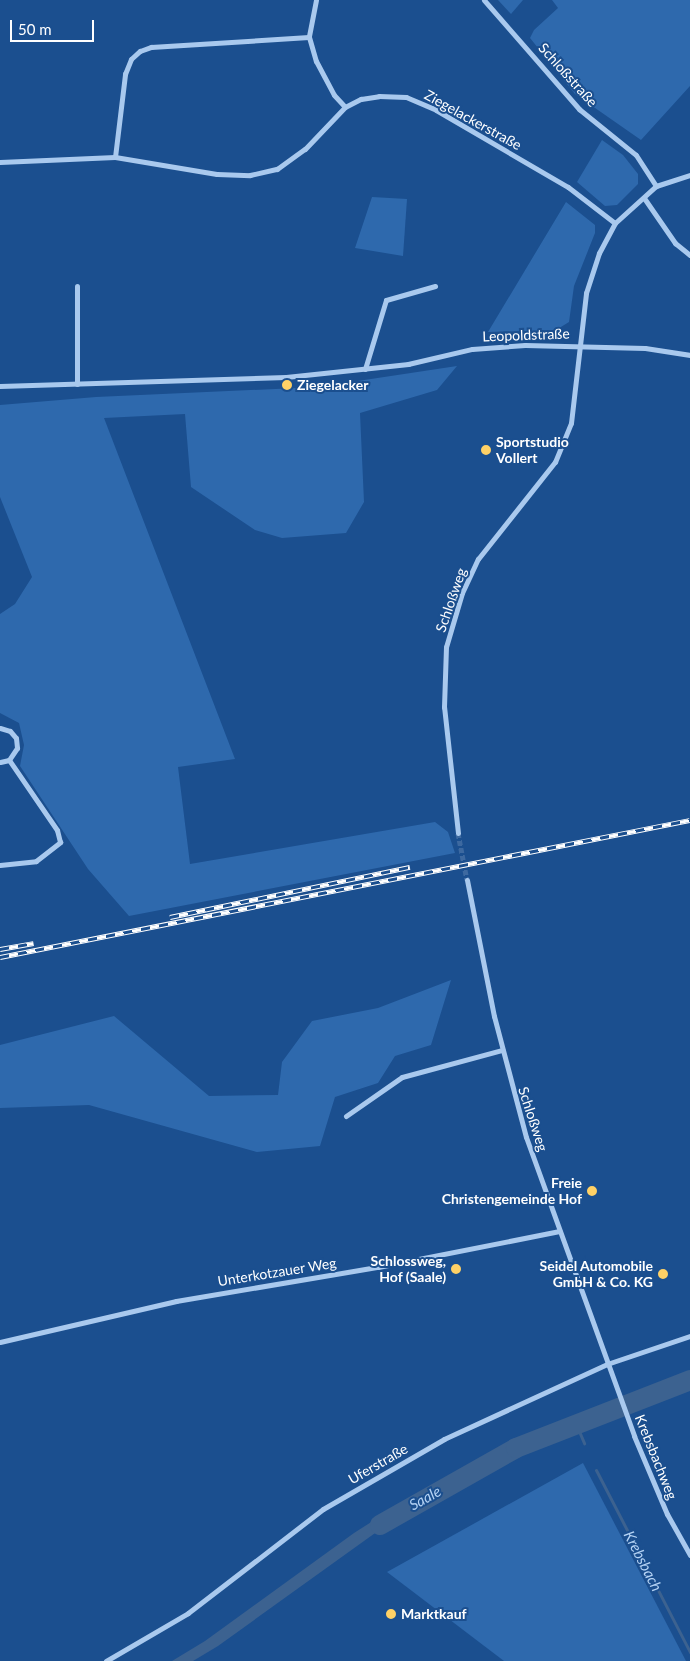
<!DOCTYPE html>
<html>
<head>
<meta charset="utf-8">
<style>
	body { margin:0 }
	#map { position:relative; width:690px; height:1661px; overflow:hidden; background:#1b4f8f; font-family:Lato,sans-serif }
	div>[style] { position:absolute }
	.green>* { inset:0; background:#2e69ad }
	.water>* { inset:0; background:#3c6290 }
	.stream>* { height:3px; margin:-1.5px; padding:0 1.5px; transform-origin:1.5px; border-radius:1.5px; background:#3c6290 }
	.river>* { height:20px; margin:-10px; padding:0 10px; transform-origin:10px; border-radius:10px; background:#3c6290 }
	.street-tunnel>* { height:5px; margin-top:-2.5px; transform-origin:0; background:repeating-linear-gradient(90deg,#3d69a0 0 5px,transparent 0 7.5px) }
	.street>* { height:5px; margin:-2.5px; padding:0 2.5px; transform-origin:2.5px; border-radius:2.5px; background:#a9c9ee }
	.rail>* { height:5px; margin-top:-2.5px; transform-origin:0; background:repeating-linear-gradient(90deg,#1b4f8f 0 9px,#fff 0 18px); box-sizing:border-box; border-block:1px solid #fff }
	.dots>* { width:14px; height:14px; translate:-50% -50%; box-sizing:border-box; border:2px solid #1b4f8f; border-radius:50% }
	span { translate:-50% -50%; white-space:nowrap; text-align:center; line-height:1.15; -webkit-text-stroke:4px #1b4f8f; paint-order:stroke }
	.street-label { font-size:14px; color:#fff }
	.poi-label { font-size:14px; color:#fff; font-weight:700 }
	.left { translate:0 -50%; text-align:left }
	.right { translate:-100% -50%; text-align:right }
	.water-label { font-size:15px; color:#b5d3f5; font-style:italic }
	.scale { position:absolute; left:10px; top:20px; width:84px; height:22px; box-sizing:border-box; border:2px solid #fff; border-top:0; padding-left:6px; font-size:15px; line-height:18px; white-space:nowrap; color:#fff; -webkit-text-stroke:4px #1b4f8f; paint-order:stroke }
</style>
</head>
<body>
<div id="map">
	<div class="green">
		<div style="clip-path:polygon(498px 0,523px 0,511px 14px)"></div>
		<div style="clip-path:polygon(552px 0,690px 0,690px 86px,641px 140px,575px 94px,530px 38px,534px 30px,558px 8px)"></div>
		<div style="clip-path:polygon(602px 140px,623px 155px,638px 174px,638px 184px,617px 205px,605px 206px,577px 182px)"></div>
		<div style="clip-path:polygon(372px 197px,407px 199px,403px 256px,355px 248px)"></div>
		<div style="clip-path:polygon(566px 202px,595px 225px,595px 233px,574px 286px,569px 322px,556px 330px,488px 332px)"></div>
		<div style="clip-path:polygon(457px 366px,437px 390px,360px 413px,364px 502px,346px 533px,282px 538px,255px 530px,191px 487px,185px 414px,104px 418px,235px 759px,178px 767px,190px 864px,435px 822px,448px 832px,455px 853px,129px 916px,88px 869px,20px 766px,24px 745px,19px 723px,0 713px,0 614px,15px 604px,32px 577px,0 497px,0 405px,96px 397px,318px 387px)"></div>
		<div style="clip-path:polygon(451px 980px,431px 1045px,395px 1056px,378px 1083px,335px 1097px,320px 1146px,257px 1152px,89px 1105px,0 1108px,0 1045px,114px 1016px,209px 1096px,278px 1095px,282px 1062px,312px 1021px,378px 1008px)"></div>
		<div style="clip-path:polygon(583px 1463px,686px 1661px,504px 1661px,387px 1572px)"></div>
	</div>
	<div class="water">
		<div style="clip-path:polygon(398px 1505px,403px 1513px,218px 1646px,193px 1661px,172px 1661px,205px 1641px,354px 1533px)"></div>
	</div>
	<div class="stream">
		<div style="left:576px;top:1424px;width:21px;rotate:67deg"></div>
		<div style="left:596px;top:1470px;width:205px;rotate:62.7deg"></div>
	</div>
	<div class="river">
		<div style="left:380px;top:1525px;width:156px;rotate:-29.5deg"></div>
		<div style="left:516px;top:1448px;width:187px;rotate:-21.3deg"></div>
	</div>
	<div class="street-tunnel">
		<div style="left:458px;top:833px;width:48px;rotate:79.2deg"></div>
	</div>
	<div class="street">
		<div style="left:316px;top:0;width:38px;rotate:101deg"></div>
		<div style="left:309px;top:37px;width:25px;rotate:74deg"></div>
		<div style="left:316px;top:61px;width:38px;rotate:62deg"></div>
		<div style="left:334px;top:95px;width:16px;rotate:47deg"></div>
		<div style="left:484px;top:0;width:145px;rotate:48.9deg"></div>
		<div style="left:579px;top:109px;width:73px;rotate:38.9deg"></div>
		<div style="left:636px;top:155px;width:37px;rotate:57deg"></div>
		<div style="left:115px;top:157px;width:84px;rotate:-83.1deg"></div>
		<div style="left:125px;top:74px;width:16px;rotate:-68deg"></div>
		<div style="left:131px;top:59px;width:12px;rotate:-42deg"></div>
		<div style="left:140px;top:51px;width:12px;rotate:-20deg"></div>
		<div style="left:151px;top:47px;width:158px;rotate:-3.6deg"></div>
		<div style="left:0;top:162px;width:115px;rotate:-2.5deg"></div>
		<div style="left:115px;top:157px;width:103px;rotate:9.5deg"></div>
		<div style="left:217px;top:174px;width:33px;rotate:2deg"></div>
		<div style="left:250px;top:175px;width:28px;rotate:-13deg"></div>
		<div style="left:277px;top:169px;width:34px;rotate:-36deg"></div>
		<div style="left:305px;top:149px;width:58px;rotate:-46.4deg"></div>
		<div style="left:345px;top:107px;width:18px;rotate:-27deg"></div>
		<div style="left:361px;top:99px;width:18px;rotate:-9deg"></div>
		<div style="left:379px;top:96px;width:27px;rotate:2deg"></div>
		<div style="left:406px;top:97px;width:33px;rotate:23deg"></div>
		<div style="left:436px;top:110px;width:153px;rotate:30.3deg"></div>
		<div style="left:568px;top:187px;width:59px;rotate:37.5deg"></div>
		<div style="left:644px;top:198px;width:55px;rotate:55.4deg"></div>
		<div style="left:675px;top:243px;width:19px;rotate:39deg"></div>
		<div style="left:77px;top:286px;width:98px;rotate:90deg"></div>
		<div style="left:365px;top:369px;width:72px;rotate:-73.1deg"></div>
		<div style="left:386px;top:300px;width:51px;rotate:-15.9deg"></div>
		<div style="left:0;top:386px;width:286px;rotate:-1.8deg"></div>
		<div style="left:286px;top:377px;width:123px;rotate:-6.1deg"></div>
		<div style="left:408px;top:364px;width:66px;rotate:-13.2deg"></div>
		<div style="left:472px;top:349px;width:53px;rotate:-4.3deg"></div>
		<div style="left:525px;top:345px;width:120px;rotate:1.4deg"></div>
		<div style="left:645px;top:348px;width:46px;rotate:8.8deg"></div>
		<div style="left:0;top:728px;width:10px;rotate:17deg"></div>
		<div style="left:10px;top:731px;width:9px;rotate:49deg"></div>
		<div style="left:16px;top:738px;width:10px;rotate:84deg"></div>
		<div style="left:17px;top:748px;width:14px;rotate:124deg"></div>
		<div style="left:9px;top:760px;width:9px;rotate:167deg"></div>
		<div style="left:458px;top:833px;width:127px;rotate:-96.3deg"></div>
		<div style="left:444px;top:707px;width:60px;rotate:-88.1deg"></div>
		<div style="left:446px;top:647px;width:56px;rotate:-73.5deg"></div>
		<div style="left:462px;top:593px;width:38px;rotate:-65deg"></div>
		<div style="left:478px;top:559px;width:124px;rotate:-51.6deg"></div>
		<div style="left:555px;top:462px;width:42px;rotate:-67.7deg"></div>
		<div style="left:571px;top:423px;width:131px;rotate:-83.4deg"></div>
		<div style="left:586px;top:293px;width:42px;rotate:-72deg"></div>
		<div style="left:599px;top:253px;width:34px;rotate:-62deg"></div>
		<div style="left:615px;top:223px;width:55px;rotate:-42.1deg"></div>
		<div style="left:656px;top:186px;width:36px;rotate:-18deg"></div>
		<div style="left:0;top:865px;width:36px;rotate:-6deg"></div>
		<div style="left:36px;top:861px;width:31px;rotate:-38deg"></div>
		<div style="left:60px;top:842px;width:12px;rotate:-104deg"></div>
		<div style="left:57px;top:830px;width:85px;rotate:-124.4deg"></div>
		<div style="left:467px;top:880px;width:139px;rotate:78.8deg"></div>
		<div style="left:494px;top:1016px;width:125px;rotate:75.2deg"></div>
		<div style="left:526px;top:1137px;width:318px;rotate:70.1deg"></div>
		<div style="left:634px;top:1436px;width:85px;rotate:67.1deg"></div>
		<div style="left:667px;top:1514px;width:47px;rotate:60.7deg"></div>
		<div style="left:346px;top:1116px;width:68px;rotate:-34.9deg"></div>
		<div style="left:402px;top:1077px;width:104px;rotate:-15.1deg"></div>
		<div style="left:0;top:1342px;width:181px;rotate:-13.1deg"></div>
		<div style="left:176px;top:1301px;width:205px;rotate:-9.6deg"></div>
		<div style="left:378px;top:1267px;width:185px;rotate:-11.2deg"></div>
		<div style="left:106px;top:1661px;width:95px;rotate:-30.3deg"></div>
		<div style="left:188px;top:1613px;width:170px;rotate:-37.6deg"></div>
		<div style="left:323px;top:1509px;width:140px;rotate:-30deg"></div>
		<div style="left:444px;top:1439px;width:179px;rotate:-24.7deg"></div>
		<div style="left:607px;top:1364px;width:88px;rotate:-18.6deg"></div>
	</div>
	<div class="rail">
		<div style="left:170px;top:917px;width:245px;rotate:-11.8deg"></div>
		<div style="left:0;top:949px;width:34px;rotate:-10deg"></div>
		<div style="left:0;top:957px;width:703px;rotate:-11.23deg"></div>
	</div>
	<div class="dots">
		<div style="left:287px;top:385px;background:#ffd166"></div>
		<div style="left:486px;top:450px;background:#ffd166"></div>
		<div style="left:592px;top:1191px;background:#ffd166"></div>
		<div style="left:456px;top:1269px;background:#ffd166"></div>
		<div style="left:663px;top:1274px;background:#ffd166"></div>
		<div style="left:391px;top:1614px;background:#ffd166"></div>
	</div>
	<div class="street-label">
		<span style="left:568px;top:75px;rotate:48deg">Schloßstraße</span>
		<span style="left:473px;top:120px;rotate:29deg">Ziegelackerstraße</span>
		<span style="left:526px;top:335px;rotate:-2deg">Leopoldstraße</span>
		<span style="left:451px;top:600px;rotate:-71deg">Schloßweg</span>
		<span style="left:533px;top:1119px;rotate:72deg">Schloßweg</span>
		<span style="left:277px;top:1272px;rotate:-9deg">Unterkotzauer Weg</span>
		<span style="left:656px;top:1457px;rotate:68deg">Krebsbachweg</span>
		<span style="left:378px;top:1464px;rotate:-30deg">Uferstraße</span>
	</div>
	<div class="poi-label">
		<span class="left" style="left:297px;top:385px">Ziegelacker</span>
		<span class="left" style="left:496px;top:450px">Sportstudio<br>Vollert</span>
		<span class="right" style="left:582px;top:1191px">Freie<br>Christengemeinde Hof</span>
		<span class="right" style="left:446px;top:1269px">Schlossweg,<br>Hof (Saale)</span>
		<span class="right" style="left:653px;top:1274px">Seidel Automobile<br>GmbH &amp; Co. KG</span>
		<span class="left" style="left:401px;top:1614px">Marktkauf</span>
	</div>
	<div class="water-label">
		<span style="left:425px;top:1498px;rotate:-29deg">Saale</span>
		<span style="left:643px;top:1561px;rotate:63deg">Krebsbach</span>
	</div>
	<div class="scale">50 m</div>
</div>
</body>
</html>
